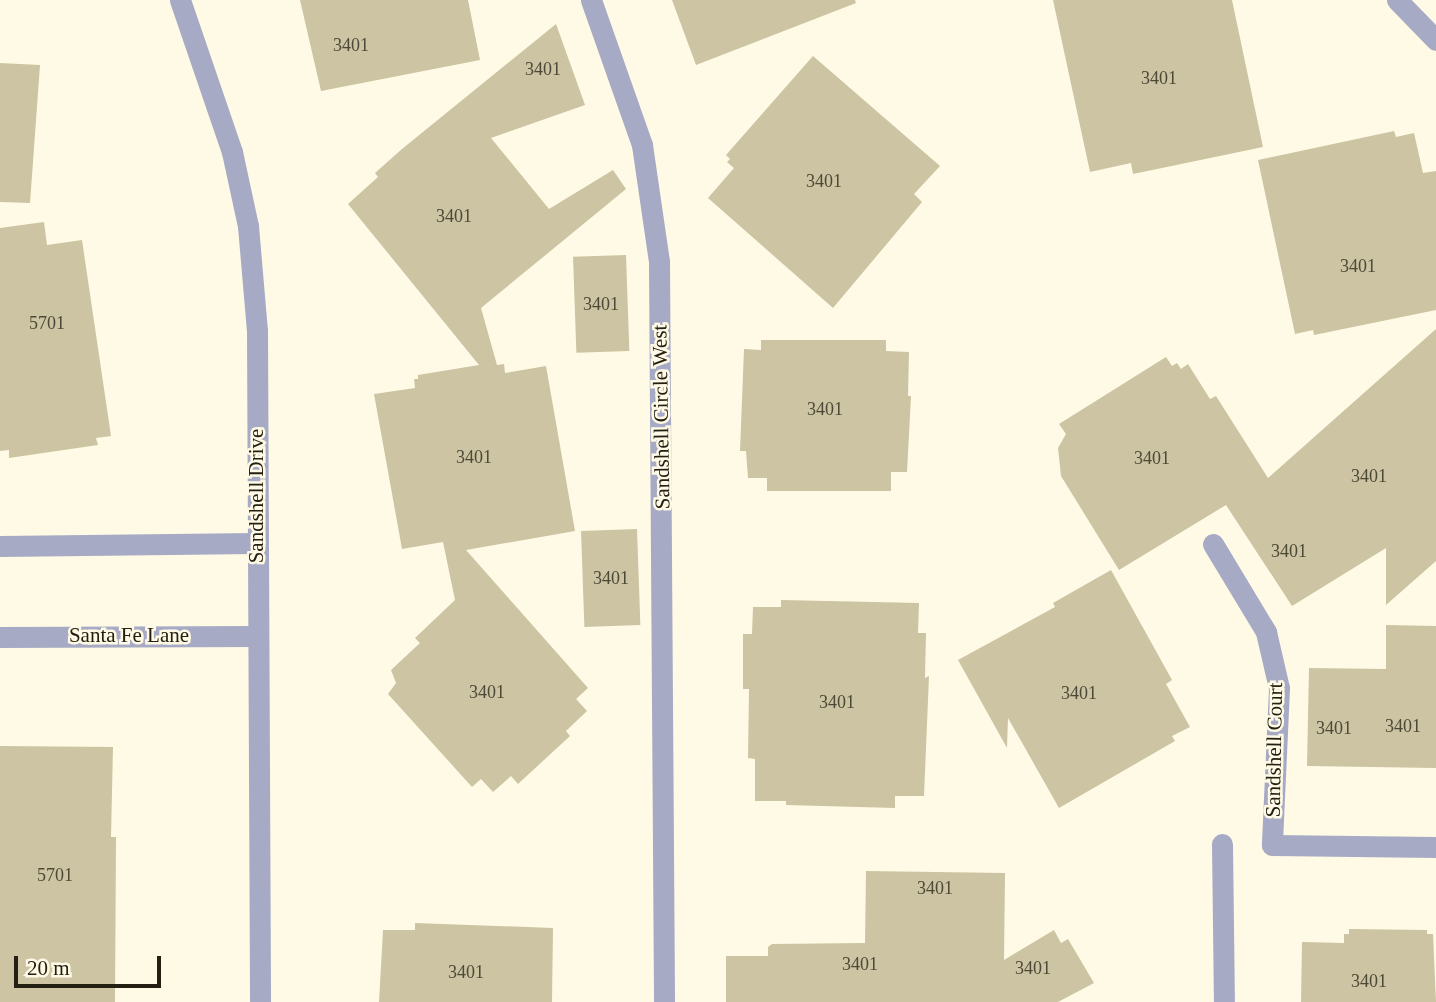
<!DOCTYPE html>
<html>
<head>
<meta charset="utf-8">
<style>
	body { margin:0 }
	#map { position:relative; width:1436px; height:1002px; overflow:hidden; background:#fffae5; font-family:"Times New Roman",serif }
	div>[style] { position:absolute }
	.building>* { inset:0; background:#ccc4a2; transform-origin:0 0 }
	.service>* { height:21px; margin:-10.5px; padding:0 10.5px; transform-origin:10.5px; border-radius:10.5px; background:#a7aac4 }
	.tertiary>* { height:21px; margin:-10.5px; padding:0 10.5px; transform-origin:10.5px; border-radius:10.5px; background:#a7aac4 }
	span { translate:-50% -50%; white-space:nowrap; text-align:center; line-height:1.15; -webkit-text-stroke:5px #fffae5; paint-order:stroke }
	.number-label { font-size:18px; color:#4d4937 }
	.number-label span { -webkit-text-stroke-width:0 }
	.street-label { font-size:21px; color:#232013 }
	.scale { position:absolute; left:14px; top:956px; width:147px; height:32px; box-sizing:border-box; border:4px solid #232013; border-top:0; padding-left:9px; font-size:21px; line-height:24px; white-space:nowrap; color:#232013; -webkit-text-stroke:5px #fffae5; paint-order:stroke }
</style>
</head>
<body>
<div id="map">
	<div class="building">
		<div style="clip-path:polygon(300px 0,468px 0,480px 60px,321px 91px)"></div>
		<div style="clip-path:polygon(672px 0,855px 0,856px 3px,696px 65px)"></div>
		<div style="clip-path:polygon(1053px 0,1232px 0,1263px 147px,1133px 174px,1131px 163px,1090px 172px)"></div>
		<div style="clip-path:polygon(556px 24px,585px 105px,491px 138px,549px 209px,613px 170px,626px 189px,481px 308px,497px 365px,504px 364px,505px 373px,546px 366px,575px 531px,466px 550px,588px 688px,576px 699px,587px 711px,566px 731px,570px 736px,518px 784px,511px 776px,493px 792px,481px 779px,472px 787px,388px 694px,396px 683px,391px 670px,420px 643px,415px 638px,455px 600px,443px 542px,402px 549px,374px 394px,415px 388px,414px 379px,418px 379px,418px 375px,479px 365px,348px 204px,378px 177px,375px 173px,402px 149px)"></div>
		<div style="clip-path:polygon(813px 56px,940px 166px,914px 194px,922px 202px,833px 308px,708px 198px,734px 168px,727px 162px,730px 159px,726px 155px)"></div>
		<div style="clip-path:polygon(0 63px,40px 65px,30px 203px,0 202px)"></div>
		<div style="clip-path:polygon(1394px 131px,1396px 137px,1414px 133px,1423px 173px,1436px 171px,1436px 310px,1314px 335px,1313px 330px,1295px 334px,1258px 160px)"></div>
		<div style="clip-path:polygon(44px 222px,47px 245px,82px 240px,111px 436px,96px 438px,98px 445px,9px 458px,9px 450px,0 451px,0 228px)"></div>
		<div style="left:626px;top:255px;width:96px;height:53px;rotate:88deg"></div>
		<div style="clip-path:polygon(1436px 329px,1436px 561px,1386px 605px,1386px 548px,1292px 606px,1226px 505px,1119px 570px,1061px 476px,1058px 448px,1066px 434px,1059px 424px,1166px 357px,1172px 366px,1177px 363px,1181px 369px,1188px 364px,1210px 399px,1216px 396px,1268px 478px)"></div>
		<div style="clip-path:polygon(761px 340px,886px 340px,886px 351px,909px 352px,908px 396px,911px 396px,907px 472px,891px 472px,891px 491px,767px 491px,767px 478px,748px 478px,746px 451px,740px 451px,744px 349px,761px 350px)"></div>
		<div style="left:637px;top:529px;width:96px;height:56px;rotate:88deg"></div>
		<div style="clip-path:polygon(1111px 570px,1172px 680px,1166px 684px,1190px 727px,1172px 736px,1175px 741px,1059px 808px,1008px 718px,1007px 748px,958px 660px,1055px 607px,1053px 603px)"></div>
		<div style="clip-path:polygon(781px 600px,919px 603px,918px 633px,926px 633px,925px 678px,929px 676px,924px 796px,895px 796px,895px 808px,786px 805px,786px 801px,755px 801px,755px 759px,748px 758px,749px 689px,743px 689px,743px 634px,752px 634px,753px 607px,781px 607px)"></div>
		<div style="clip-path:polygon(1386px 625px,1436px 626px,1436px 768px,1307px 766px,1309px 668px,1386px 669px)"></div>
		<div style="clip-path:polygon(0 746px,113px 747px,111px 837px,116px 837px,115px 1002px,0 1002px)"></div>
		<div style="clip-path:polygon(866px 871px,1005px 873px,1004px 960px,1054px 930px,1061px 943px,1068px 939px,1094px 983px,1058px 1002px,726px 1002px,726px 956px,768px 956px,768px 947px,772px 944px,865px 943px)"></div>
		<div style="clip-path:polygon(415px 923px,553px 928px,552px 1002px,379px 1002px,383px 930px,415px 930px)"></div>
		<div style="clip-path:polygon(1349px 929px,1427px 930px,1427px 934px,1433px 934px,1436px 1002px,1301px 1002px,1302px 942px,1344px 943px,1344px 934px,1349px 934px)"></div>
	</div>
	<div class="service">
		<div style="left:591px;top:0;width:154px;rotate:70.6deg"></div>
		<div style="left:642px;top:145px;width:118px;rotate:81.7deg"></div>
		<div style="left:659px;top:262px;width:740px;rotate:89.61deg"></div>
		<div style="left:1397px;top:0;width:56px;rotate:45.7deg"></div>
		<div style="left:1213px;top:544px;width:103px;rotate:58.9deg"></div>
		<div style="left:1266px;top:632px;width:57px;rotate:76.9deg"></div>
		<div style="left:1279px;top:688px;width:157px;rotate:92.6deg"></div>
		<div style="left:1272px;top:845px;width:164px;rotate:0.7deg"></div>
		<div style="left:0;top:546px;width:256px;rotate:-0.7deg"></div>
		<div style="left:0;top:637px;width:258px;rotate:-0.2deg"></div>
		<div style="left:1222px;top:844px;width:158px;rotate:89.3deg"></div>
	</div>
	<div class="tertiary">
		<div style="left:180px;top:0;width:161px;rotate:71.1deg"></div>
		<div style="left:232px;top:152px;width:76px;rotate:77.8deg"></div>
		<div style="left:248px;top:226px;width:104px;rotate:85.1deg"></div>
		<div style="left:257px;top:330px;width:672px;rotate:89.74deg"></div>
	</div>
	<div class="number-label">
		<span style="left:351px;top:45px">3401</span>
		<span style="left:543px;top:69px">3401</span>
		<span style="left:1159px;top:78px">3401</span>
		<span style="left:824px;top:181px">3401</span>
		<span style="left:454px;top:216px">3401</span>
		<span style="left:1358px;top:266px">3401</span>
		<span style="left:601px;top:304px">3401</span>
		<span style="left:47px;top:323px">5701</span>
		<span style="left:825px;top:409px">3401</span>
		<span style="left:474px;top:457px">3401</span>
		<span style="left:1152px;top:458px">3401</span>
		<span style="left:1369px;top:476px">3401</span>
		<span style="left:1289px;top:551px">3401</span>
		<span style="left:611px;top:578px">3401</span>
		<span style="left:487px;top:692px">3401</span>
		<span style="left:1079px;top:693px">3401</span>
		<span style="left:837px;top:702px">3401</span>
		<span style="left:1403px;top:726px">3401</span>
		<span style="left:1334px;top:728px">3401</span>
		<span style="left:55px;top:875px">5701</span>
		<span style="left:935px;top:888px">3401</span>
		<span style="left:860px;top:964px">3401</span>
		<span style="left:1033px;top:968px">3401</span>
		<span style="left:466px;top:972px">3401</span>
		<span style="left:1369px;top:981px">3401</span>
	</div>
	<div class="street-label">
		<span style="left:661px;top:417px;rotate:-91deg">Sandshell Circle West</span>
		<span style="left:256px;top:496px;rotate:-90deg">Sandshell Drive</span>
		<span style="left:129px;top:635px">Santa Fe Lane</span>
		<span style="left:1274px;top:750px;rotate:-89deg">Sandshell Court</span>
	</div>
	<div class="scale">20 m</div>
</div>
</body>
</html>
